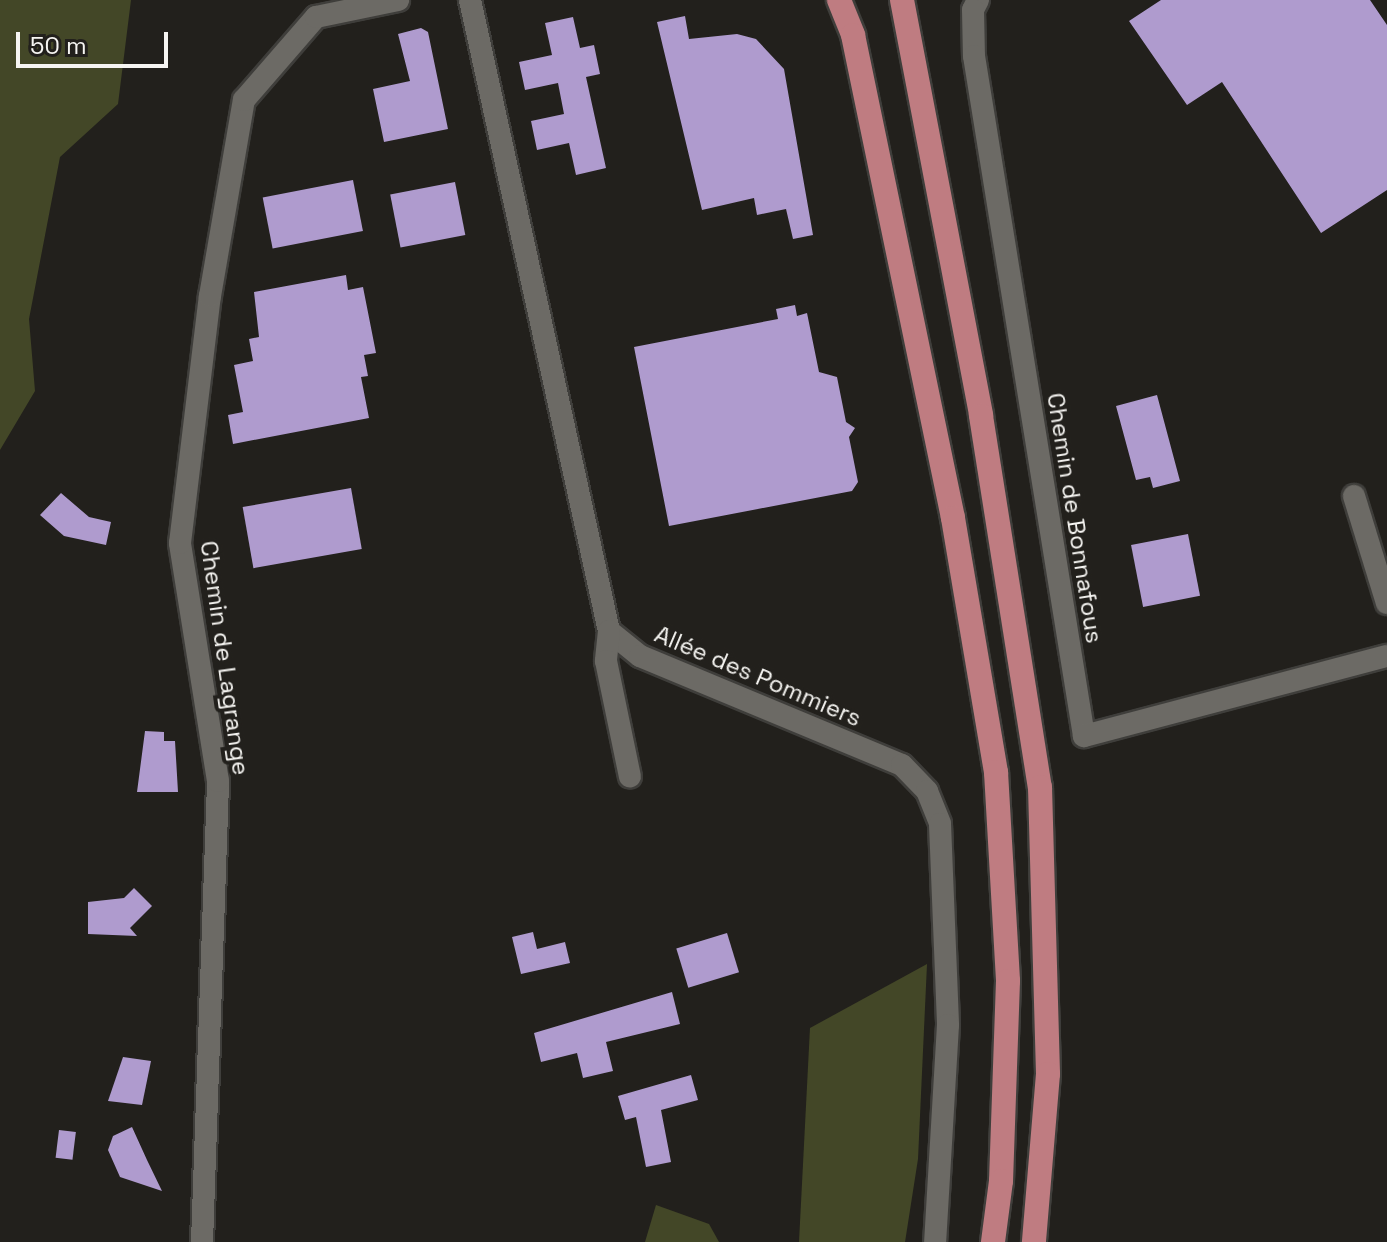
<!DOCTYPE html>
<html>
<head>
<meta charset="utf-8">
<style>
	body { margin:0 }
	#map { position:relative; width:1387px; height:1242px; overflow:hidden; background:#22201c; font-family:"Space Grotesk",sans-serif }
	div>[style] { position:absolute }
	.green>* { inset:0; background:#434727 }
	.building>* { inset:0; background:#af9bce; transform-origin:0 0 }
	.roads { filter:drop-shadow(2px 0 #3f3e3b) drop-shadow(-2px 0 #3f3e3b) drop-shadow(0 2px #3f3e3b) drop-shadow(0 -2px #3f3e3b) }
	.minor>* { height:22px; margin:-11px; padding:0 11px; transform-origin:11px; border-radius:11px; background:#6c6a65 }
	.primary>* { height:24px; margin:-12px; padding:0 12px; transform-origin:12px; border-radius:12px; background:#bf7c81 }
	span { translate:-50% -50%; white-space:nowrap; text-align:center; line-height:1.15; -webkit-text-stroke:8px #22201c; paint-order:stroke }
	.street-label { font-size:24px; color:#f6f5f2 }
	.scale { position:absolute; left:16px; top:32px; width:152px; height:36px; box-sizing:border-box; border:4px solid #f6f5f2; border-top:0; padding-left:10px; font-size:24px; line-height:28px; white-space:nowrap; color:#f6f5f2; -webkit-text-stroke:6px #22201c; paint-order:stroke }
</style>
</head>
<body>
<div id="map">
	<div class="green">
		<div style="clip-path:polygon(0 0,131px 0,118px 104px,60px 157px,29px 319px,35px 391px,0 450px)"></div>
		<div style="clip-path:polygon(927px 964px,918px 1159px,905px 1242px,799px 1242px,810px 1028px)"></div>
		<div style="clip-path:polygon(656px 1205px,709px 1224px,719px 1242px,645px 1242px)"></div>
	</div>
	<div class="building">
		<div style="clip-path:polygon(1161px 0,1370px 0,1387px 25px,1387px 190px,1321px 233px,1222px 82px,1187px 105px,1129px 21px)"></div>
		<div style="clip-path:polygon(685px 16px,689px 39px,737px 34px,756px 39px,784px 69px,813px 235px,793px 239px,786px 209px,757px 215px,754px 198px,702px 210px,657px 22px)"></div>
		<div style="clip-path:polygon(573px 17px,580px 48px,594px 45px,600px 74px,586px 77px,606px 168px,576px 175px,569px 143px,537px 150px,531px 121px,564px 114px,558px 83px,525px 90px,519px 62px,552px 55px,545px 23px)"></div>
		<div style="clip-path:polygon(421px 28px,428px 32px,448px 129px,384px 142px,373px 89px,410px 81px,398px 34px)"></div>
		<div style="left:353px;top:180px;width:52px;height:92px;rotate:79deg"></div>
		<div style="left:455px;top:182px;width:54px;height:66px;rotate:79deg"></div>
		<div style="clip-path:polygon(346px 275px,348px 290px,363px 287px,376px 353px,364px 355px,368px 376px,361px 377px,369px 418px,233px 444px,228px 415px,243px 412px,234px 365px,253px 361px,249px 339px,259px 337px,254px 292px)"></div>
		<div style="clip-path:polygon(795px 305px,797px 316px,807px 313px,819px 372px,837px 377px,846px 422px,855px 428px,849px 437px,858px 482px,852px 491px,669px 526px,634px 347px,778px 319px,776px 309px)"></div>
		<div style="clip-path:polygon(1157px 395px,1180px 481px,1153px 488px,1150px 477px,1136px 480px,1116px 406px)"></div>
		<div style="left:351px;top:488px;width:62px;height:110px;rotate:80deg"></div>
		<div style="clip-path:polygon(61px 493px,89px 517px,111px 522px,106px 545px,64px 536px,40px 515px)"></div>
		<div style="left:1188px;top:534px;width:63px;height:58px;rotate:79deg"></div>
		<div style="clip-path:polygon(145px 731px,164px 732px,164px 741px,175px 741px,178px 792px,137px 792px)"></div>
		<div style="clip-path:polygon(134px 888px,152px 906px,130px 928px,137px 936px,88px 934px,88px 902px,124px 898px)"></div>
		<div style="clip-path:polygon(533px 932px,537px 949px,565px 942px,570px 963px,521px 974px,512px 937px)"></div>
		<div style="left:727px;top:933px;width:41px;height:53px;rotate:73deg"></div>
		<div style="clip-path:polygon(672px 992px,680px 1024px,606px 1042px,613px 1071px,583px 1078px,577px 1053px,541px 1062px,534px 1033px)"></div>
		<div style="clip-path:polygon(123px 1057px,151px 1061px,142px 1105px,108px 1101px)"></div>
		<div style="clip-path:polygon(691px 1075px,698px 1100px,661px 1110px,671px 1162px,646px 1167px,636px 1117px,625px 1120px,618px 1096px)"></div>
		<div style="clip-path:polygon(132px 1127px,147px 1160px,162px 1191px,120px 1177px,108px 1150px,113px 1136px)"></div>
		<div style="left:59px;top:1130px;width:17px;height:28px;rotate:7deg"></div>
	</div>
	<div class="roads">
		<div class="minor">
			<div style="left:470px;top:0;width:646px;rotate:77.58deg"></div>
			<div style="left:609px;top:631px;width:40px;rotate:39deg"></div>
			<div style="left:640px;top:656px;width:284px;rotate:22.6deg"></div>
			<div style="left:902px;top:765px;width:36px;rotate:46deg"></div>
			<div style="left:927px;top:791px;width:35px;rotate:68deg"></div>
			<div style="left:940px;top:824px;width:201px;rotate:87.7deg"></div>
			<div style="left:948px;top:1025px;width:217px;rotate:93.4deg"></div>
			<div style="left:978px;top:0;width:11px;rotate:117deg"></div>
			<div style="left:973px;top:10px;width:46px;rotate:88.8deg"></div>
			<div style="left:974px;top:56px;width:689px;rotate:80.81deg"></div>
			<div style="left:1084px;top:736px;width:313px;rotate:-14.8deg"></div>
			<div style="left:1354px;top:496px;width:112px;rotate:72.9deg"></div>
			<div style="left:609px;top:631px;width:30px;rotate:96deg"></div>
			<div style="left:606px;top:661px;width:118px;rotate:78.3deg"></div>
			<div style="left:202px;top:1242px;width:461px;rotate:-88deg"></div>
			<div style="left:218px;top:781px;width:241px;rotate:-99.1deg"></div>
			<div style="left:180px;top:543px;width:249px;rotate:-83.1deg"></div>
			<div style="left:210px;top:296px;width:199px;rotate:-80.2deg"></div>
			<div style="left:244px;top:100px;width:110px;rotate:-49.1deg"></div>
			<div style="left:316px;top:17px;width:84px;rotate:-11.7deg"></div>
		</div>
		<div class="primary">
			<div style="left:839px;top:0;width:38px;rotate:68deg"></div>
			<div style="left:853px;top:35px;width:493px;rotate:78.3deg"></div>
			<div style="left:953px;top:518px;width:258px;rotate:80.4deg"></div>
			<div style="left:996px;top:772px;width:209px;rotate:86.7deg"></div>
			<div style="left:1008px;top:981px;width:200px;rotate:92deg"></div>
			<div style="left:1001px;top:1181px;width:62px;rotate:97.5deg"></div>
			<div style="left:902px;top:0;width:423px;rotate:79.2deg"></div>
			<div style="left:981px;top:416px;width:376px;rotate:81deg"></div>
			<div style="left:1040px;top:787px;width:287px;rotate:88.4deg"></div>
			<div style="left:1048px;top:1074px;width:169px;rotate:94.8deg"></div>
		</div>
	</div>
	<div class="street-label">
		<span style="left:1075px;top:518px;rotate:81deg">Chemin de Bonnafous</span>
		<span style="left:225px;top:658px;rotate:82deg">Chemin de Lagrange</span>
		<span style="left:758px;top:676px;rotate:23deg">Allée des Pommiers</span>
	</div>
	<div class="scale">50 m</div>
</div>
</body>
</html>
